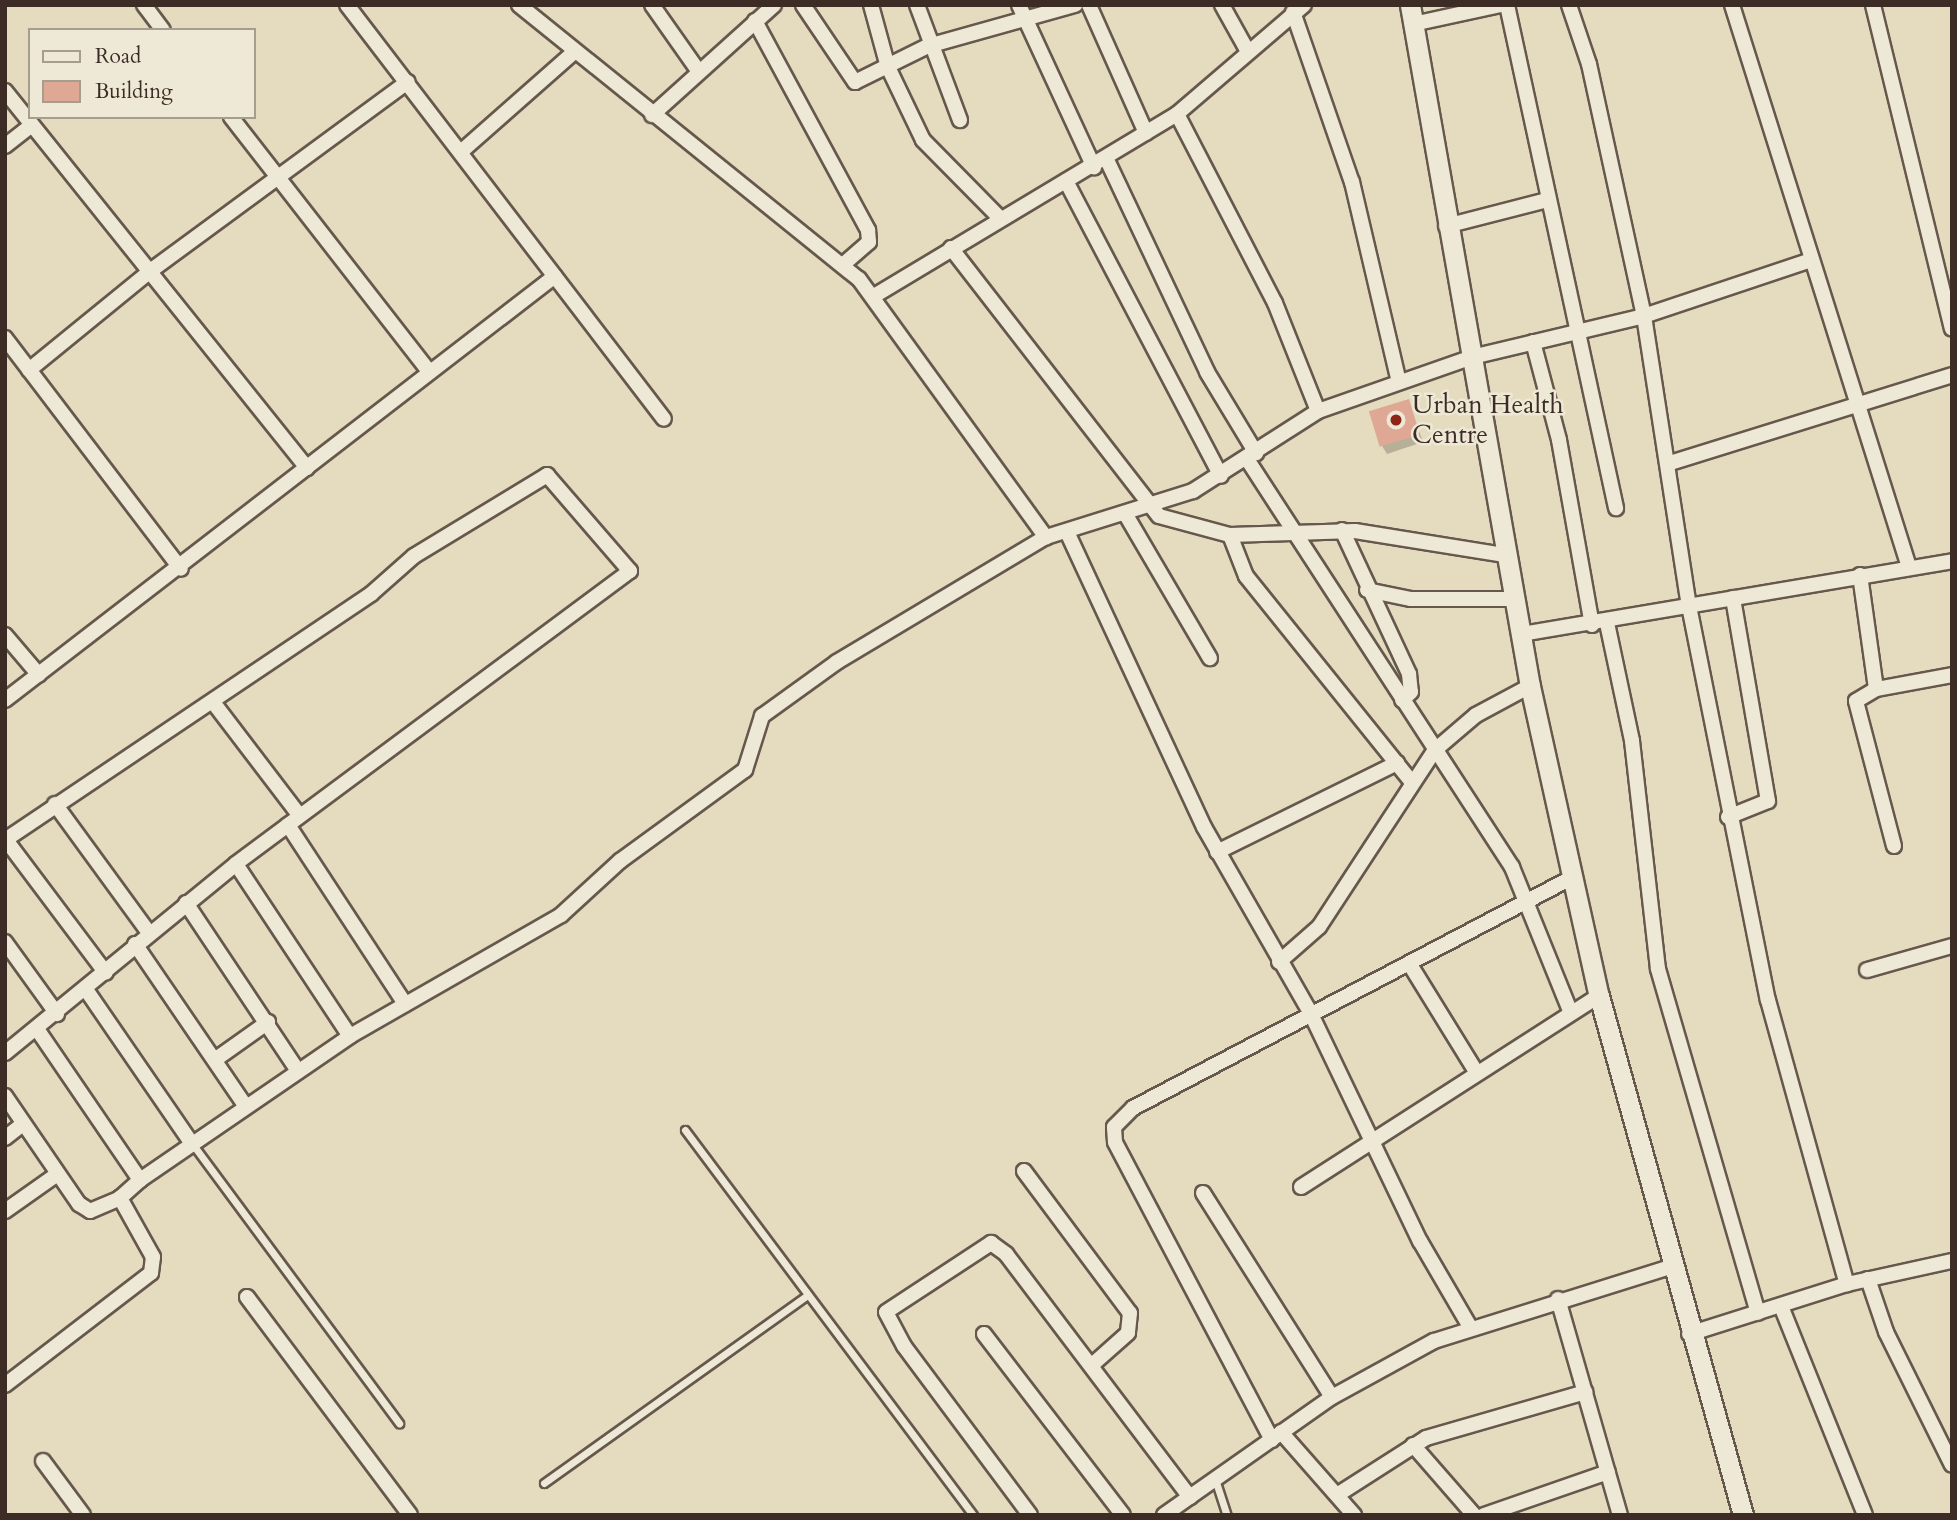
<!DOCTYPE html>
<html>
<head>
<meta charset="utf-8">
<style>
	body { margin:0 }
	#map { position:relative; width:1957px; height:1520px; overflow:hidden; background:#e5dcc0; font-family:Cardo,serif }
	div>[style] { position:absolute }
	.shadow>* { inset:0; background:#0003 }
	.building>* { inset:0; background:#dea895; transform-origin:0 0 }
	.roads { filter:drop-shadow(2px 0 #66584c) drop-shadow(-2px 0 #66584c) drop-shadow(0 2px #66584c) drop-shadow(0 -2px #66584c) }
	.lane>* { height:7px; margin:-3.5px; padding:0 3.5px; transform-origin:3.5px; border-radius:3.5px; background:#eee8d6 }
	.street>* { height:14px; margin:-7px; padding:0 7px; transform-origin:7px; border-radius:7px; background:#eee8d6 }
	.secondary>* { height:19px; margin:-9.5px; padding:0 9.5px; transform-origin:9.5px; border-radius:9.5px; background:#eee8d6 }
	.dots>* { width:19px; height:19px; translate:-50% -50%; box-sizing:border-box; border:4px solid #eee8d6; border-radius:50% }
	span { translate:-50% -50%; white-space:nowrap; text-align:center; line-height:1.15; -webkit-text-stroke:5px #eee8d6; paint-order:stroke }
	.poi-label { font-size:26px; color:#3c2c25 }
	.left { translate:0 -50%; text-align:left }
	.frame { position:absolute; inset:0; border:7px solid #3c2c25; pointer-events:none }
	.legend { position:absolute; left:28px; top:28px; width:228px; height:91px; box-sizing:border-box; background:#eee8d6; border:2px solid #a79d8f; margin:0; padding:9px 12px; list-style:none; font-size:21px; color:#3c2c25 }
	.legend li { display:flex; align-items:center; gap:14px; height:35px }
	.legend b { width:35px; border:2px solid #a79d8f }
</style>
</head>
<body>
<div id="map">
	<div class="shadow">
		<div style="clip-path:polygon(1408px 401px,1423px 442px,1387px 454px,1382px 446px)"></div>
	</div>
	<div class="building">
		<div style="left:1409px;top:399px;width:37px;height:42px;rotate:73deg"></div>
	</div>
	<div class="roads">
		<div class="lane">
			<div style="left:685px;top:1130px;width:481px;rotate:53.2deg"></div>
			<div style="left:191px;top:1142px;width:350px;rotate:53.5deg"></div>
			<div style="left:1215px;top:1479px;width:38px;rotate:72deg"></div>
			<div style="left:544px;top:1483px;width:322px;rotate:-35.5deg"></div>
		</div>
		<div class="street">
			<div style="left:144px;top:5px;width:31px;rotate:53deg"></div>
			<div style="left:347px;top:5px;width:521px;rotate:52.56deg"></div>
			<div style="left:519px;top:5px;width:437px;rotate:38.9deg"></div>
			<div style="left:859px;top:279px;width:319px;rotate:54.1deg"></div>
			<div style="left:1046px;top:537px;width:154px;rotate:-17.4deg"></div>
			<div style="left:1193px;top:491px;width:148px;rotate:-32.6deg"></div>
			<div style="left:1318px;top:411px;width:163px;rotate:-19.3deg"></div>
			<div style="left:1472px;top:357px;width:177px;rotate:-13.4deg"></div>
			<div style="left:1644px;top:316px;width:176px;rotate:-18.5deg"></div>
			<div style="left:652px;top:5px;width:78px;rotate:54.9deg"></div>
			<div style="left:803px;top:5px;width:93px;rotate:56deg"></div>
			<div style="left:855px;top:82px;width:81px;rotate:-26.3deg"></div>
			<div style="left:928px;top:46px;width:153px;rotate:-15.6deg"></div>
			<div style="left:871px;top:5px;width:64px;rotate:74.7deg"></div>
			<div style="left:888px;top:67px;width:81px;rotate:64.4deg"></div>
			<div style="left:923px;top:140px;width:110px;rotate:45.4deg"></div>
			<div style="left:917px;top:5px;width:123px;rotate:69.5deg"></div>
			<div style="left:1019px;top:5px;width:179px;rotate:65.2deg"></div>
			<div style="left:1089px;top:5px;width:140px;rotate:66deg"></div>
			<div style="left:1222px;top:5px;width:51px;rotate:60.9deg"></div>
			<div style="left:1507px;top:5px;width:515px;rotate:77.77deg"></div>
			<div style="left:1569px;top:5px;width:62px;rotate:71.3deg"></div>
			<div style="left:1589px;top:64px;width:258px;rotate:77.7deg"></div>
			<div style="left:1644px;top:316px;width:293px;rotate:81.2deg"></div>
			<div style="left:1689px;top:606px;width:402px;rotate:78.7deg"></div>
			<div style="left:1768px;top:1000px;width:295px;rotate:74.5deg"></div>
			<div style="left:1732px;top:5px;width:589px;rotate:72.52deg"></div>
			<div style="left:1873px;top:5px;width:333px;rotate:76.3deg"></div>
			<div style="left:1293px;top:12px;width:180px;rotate:70.9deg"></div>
			<div style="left:1352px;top:182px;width:205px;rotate:76.8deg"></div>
			<div style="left:755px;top:21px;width:238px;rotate:61.6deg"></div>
			<div style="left:868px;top:230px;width:12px;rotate:85deg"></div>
			<div style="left:869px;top:242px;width:35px;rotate:139deg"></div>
			<div style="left:1413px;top:24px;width:89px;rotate:-12.3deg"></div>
			<div style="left:5px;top:91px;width:483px;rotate:51.3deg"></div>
			<div style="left:1177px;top:114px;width:213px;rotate:62.6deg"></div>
			<div style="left:1275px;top:303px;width:116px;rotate:68.3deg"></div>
			<div style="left:652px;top:115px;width:164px;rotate:-42deg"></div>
			<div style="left:231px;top:117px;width:322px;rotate:52.1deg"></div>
			<div style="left:5px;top:146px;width:34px;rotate:-38deg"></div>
			<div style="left:463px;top:150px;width:147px;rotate:-41.4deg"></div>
			<div style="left:1107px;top:160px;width:234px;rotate:64.7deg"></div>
			<div style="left:1207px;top:372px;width:95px;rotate:58.8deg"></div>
			<div style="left:1066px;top:181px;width:333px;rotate:62.3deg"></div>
			<div style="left:1446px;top:226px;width:104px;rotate:-14.4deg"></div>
			<div style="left:951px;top:248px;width:339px;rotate:52.2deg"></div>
			<div style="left:1159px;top:516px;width:73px;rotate:15deg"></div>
			<div style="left:1230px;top:535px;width:125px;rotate:-1.8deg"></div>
			<div style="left:1355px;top:531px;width:152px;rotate:9.1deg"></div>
			<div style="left:874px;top:296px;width:353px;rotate:-31deg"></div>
			<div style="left:1177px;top:114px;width:167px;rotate:-40.6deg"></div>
			<div style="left:5px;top:338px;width:290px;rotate:52.7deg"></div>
			<div style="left:1533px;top:342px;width:101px;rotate:75.1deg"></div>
			<div style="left:1559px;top:440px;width:188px;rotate:79.9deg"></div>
			<div style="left:29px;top:370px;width:160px;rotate:-39.2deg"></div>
			<div style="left:153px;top:269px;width:316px;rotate:-36.3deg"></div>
			<div style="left:1247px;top:459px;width:487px;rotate:57deg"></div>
			<div style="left:1512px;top:867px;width:157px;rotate:68deg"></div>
			<div style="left:1670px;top:463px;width:295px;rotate:-17.3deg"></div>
			<div style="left:1126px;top:515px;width:166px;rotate:59.6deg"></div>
			<div style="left:1342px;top:530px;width:159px;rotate:65deg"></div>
			<div style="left:1409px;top:674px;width:18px;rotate:84deg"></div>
			<div style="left:1411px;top:692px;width:12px;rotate:138deg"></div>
			<div style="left:1068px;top:534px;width:323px;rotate:65.1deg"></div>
			<div style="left:1204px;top:827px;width:215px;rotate:60.2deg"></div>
			<div style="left:1311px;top:1014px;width:252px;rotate:64.4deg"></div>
			<div style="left:1420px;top:1241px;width:99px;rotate:59.8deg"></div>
			<div style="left:1230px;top:535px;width:44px;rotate:68.7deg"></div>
			<div style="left:1246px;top:576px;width:262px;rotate:51.2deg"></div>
			<div style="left:1860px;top:575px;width:115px;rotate:82deg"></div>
			<div style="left:1367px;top:590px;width:45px;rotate:11.6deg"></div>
			<div style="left:1411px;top:599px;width:104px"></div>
			<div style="left:1607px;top:623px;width:121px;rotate:78deg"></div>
			<div style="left:1632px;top:741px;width:229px;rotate:83.5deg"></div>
			<div style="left:1658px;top:969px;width:358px;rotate:73.8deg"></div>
			<div style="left:1522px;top:634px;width:436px;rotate:-9.6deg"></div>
			<div style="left:5px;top:635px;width:52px;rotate:49.6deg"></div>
			<div style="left:5px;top:700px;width:694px;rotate:-37.63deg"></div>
			<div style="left:213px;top:702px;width:143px;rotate:52.7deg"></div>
			<div style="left:55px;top:804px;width:160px;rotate:53.9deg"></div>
			<div style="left:1728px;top:817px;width:43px;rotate:-21.8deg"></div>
			<div style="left:1768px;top:801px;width:206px;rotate:-99.8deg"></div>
			<div style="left:288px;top:825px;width:214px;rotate:56.8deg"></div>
			<div style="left:5px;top:840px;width:441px;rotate:-33.9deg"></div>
			<div style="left:371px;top:594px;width:57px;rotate:-41.5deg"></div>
			<div style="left:414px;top:556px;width:156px;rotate:-31.3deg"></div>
			<div style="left:547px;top:475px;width:127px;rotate:49.2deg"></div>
			<div style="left:630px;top:571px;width:491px;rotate:143.4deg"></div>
			<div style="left:236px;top:864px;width:298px;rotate:140.7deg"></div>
			<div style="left:6px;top:840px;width:166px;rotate:53.1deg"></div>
			<div style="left:1894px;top:846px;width:150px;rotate:-104.7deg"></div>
			<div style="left:1856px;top:701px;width:23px;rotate:-31deg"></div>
			<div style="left:1876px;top:689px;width:77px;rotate:-10.4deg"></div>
			<div style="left:1217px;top:852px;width:201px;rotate:-26.3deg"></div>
			<div style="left:236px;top:864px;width:206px;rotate:56.5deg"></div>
			<div style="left:186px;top:903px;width:202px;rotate:56.3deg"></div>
			<div style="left:5px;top:942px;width:89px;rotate:54.2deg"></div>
			<div style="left:135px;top:944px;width:194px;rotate:55.7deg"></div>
			<div style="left:1279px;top:962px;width:53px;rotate:-41.2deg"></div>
			<div style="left:1319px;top:927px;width:212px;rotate:-56.8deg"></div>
			<div style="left:1435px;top:750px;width:54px;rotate:-40.5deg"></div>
			<div style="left:1476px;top:715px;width:61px;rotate:-28.2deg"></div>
			<div style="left:1409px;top:963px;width:126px;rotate:58.3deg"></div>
			<div style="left:1867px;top:970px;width:88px;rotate:-15.8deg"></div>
			<div style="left:87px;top:991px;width:182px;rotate:55.5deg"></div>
			<div style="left:37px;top:1029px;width:183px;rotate:55.7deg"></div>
			<div style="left:216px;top:1059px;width:64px;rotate:-35.4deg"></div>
			<div style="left:5px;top:1096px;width:131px;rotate:55.6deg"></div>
			<div style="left:79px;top:1204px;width:13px;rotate:32deg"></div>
			<div style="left:90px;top:1211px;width:33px;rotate:-23deg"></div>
			<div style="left:5px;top:1138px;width:23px;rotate:-38deg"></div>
			<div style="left:1024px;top:1171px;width:177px;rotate:53.3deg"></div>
			<div style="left:1130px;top:1313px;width:20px;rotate:96deg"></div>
			<div style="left:1128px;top:1333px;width:48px;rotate:138.4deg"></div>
			<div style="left:1301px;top:1187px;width:354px;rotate:-32.7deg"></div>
			<div style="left:1203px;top:1193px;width:241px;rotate:57.7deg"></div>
			<div style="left:5px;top:1211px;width:62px;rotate:-35.2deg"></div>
			<div style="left:1868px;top:1279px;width:56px;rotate:71.2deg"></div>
			<div style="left:1886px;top:1332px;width:148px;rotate:63.6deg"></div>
			<div style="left:247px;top:1297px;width:272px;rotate:53.2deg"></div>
			<div style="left:1558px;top:1299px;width:225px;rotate:74deg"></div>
			<div style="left:1781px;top:1306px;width:225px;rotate:68.1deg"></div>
			<div style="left:984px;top:1334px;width:228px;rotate:52.5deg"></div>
			<div style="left:1689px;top:1334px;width:166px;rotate:-17.6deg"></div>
			<div style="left:1847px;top:1284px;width:107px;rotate:-12.4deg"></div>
			<div style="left:5px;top:1385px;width:184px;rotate:-37.5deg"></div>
			<div style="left:151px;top:1273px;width:16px;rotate:-83deg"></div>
			<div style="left:153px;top:1257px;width:68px;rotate:-119.2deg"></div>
			<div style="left:120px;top:1198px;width:27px;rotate:-42deg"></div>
			<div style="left:140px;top:1180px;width:255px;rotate:-34.4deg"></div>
			<div style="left:350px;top:1036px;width:243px;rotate:-29.8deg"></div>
			<div style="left:561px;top:915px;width:80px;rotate:-42.5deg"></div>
			<div style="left:620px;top:861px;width:155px;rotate:-36.1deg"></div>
			<div style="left:745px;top:770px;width:57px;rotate:-72.5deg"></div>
			<div style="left:762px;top:716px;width:92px;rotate:-35.8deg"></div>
			<div style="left:837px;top:662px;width:244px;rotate:-30.9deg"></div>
			<div style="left:1281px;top:1432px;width:111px;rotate:48.7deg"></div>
			<div style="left:1272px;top:1440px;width:337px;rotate:-117.8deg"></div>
			<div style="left:1115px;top:1142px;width:15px;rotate:-94deg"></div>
			<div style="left:1114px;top:1127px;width:27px;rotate:-45deg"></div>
			<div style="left:1133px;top:1108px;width:499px;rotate:-27.7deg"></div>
			<div style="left:1413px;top:1445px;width:93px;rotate:48.9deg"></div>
			<div style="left:43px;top:1461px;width:67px;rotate:53.5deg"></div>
			<div style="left:1337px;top:1495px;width:106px;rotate:-32.6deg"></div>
			<div style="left:1426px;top:1438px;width:166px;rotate:-16.1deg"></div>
			<div style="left:1030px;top:1515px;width:211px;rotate:-126.7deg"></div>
			<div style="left:904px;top:1346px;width:38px;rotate:-118deg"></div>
			<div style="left:886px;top:1312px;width:126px;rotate:-33.3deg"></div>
			<div style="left:991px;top:1243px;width:19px;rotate:36deg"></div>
			<div style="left:1006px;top:1254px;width:305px;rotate:52.9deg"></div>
			<div style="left:1164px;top:1515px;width:205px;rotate:-35.1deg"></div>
			<div style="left:1332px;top:1397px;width:116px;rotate:-28.8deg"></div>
			<div style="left:1434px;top:1341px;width:251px;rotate:-17.4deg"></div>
			<div style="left:1484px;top:1515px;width:131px;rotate:-19.1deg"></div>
		</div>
		<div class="secondary">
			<div style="left:1410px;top:5px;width:691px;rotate:80.01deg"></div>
			<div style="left:1530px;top:686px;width:318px;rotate:77.5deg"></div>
			<div style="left:1599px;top:996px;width:539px;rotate:74.49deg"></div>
		</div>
	</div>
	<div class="dots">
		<div style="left:1396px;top:420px;background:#8f2418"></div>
	</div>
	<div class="poi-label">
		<span class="left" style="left:1412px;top:420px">Urban Health<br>Centre</span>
	</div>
	<div class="frame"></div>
	<ul class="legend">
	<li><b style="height:9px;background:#eee8d6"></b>Road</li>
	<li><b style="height:19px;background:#dea895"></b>Building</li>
	</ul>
</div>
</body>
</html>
